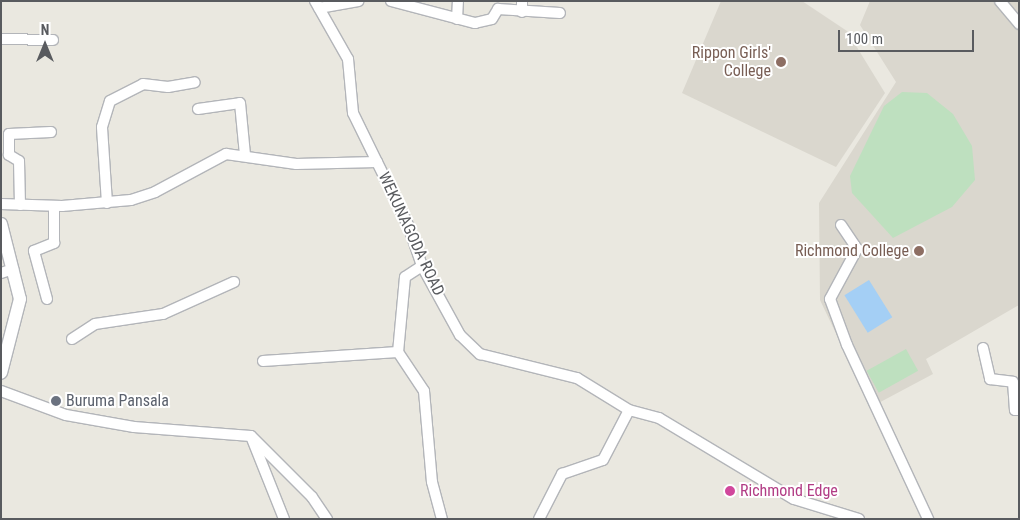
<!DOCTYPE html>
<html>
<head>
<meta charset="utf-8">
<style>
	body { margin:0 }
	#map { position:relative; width:1020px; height:520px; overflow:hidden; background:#eae8e0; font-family:"Roboto Condensed",sans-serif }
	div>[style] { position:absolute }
	.education>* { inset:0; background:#dad7ce }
	.green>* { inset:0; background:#bee0bf; transform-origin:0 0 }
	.water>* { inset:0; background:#a4cff5; transform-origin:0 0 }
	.roads { filter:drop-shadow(1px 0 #b3b5b9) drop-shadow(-1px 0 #b3b5b9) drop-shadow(0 1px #b3b5b9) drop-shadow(0 -1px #b3b5b9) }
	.minor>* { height:10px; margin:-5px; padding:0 5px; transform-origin:5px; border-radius:5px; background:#fff }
	.tertiary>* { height:12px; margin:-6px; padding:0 6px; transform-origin:6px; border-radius:6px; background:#fff }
	.dots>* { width:14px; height:14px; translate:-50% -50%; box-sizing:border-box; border:2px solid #fff; border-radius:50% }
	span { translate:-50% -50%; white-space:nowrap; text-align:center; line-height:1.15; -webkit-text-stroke:4px #fff; paint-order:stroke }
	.education-label { font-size:16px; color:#785e54 }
	.right { translate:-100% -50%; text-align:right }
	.street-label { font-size:16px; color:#595b5f }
	.worship-label { font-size:16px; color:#5b616d }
	.left { translate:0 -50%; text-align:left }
	.hotel-label { font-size:16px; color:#b23c85 }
	.frame { position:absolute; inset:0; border:2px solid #595b5f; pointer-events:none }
	.north { position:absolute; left:20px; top:20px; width:50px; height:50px; -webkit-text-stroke:4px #fff; paint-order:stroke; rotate:0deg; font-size:14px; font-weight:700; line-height:20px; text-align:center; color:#595b5f }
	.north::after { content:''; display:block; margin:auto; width:18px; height:22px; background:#595b5f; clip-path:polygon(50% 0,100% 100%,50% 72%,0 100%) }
	.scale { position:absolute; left:838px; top:30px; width:136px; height:22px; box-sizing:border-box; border:2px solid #595b5f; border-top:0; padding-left:6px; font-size:15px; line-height:18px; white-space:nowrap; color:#595b5f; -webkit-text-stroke:4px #fff; paint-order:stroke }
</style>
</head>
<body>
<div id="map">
	<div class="education">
		<div style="clip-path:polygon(721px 1px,802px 1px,847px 31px,885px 93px,836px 167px,682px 93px)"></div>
		<div style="clip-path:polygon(870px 1px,1019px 1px,1019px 305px,926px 359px,933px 374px,871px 407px,820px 300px,819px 203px,896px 82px,860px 25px)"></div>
	</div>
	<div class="green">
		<div style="clip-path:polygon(902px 92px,927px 93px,953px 114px,972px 146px,975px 180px,952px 207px,893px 238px,852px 193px,850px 176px,884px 106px)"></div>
		<div style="left:906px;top:349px;width:25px;height:45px;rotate:61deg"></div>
	</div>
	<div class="water">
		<div style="left:869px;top:280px;width:44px;height:29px;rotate:58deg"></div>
	</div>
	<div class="roads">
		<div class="minor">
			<div style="left:315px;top:1px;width:67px;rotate:60.4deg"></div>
			<div style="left:348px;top:59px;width:54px;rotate:84.7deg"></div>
			<div style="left:353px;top:113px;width:55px;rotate:63.9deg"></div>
			<div style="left:391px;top:1px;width:87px;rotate:14.7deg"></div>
			<div style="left:475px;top:23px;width:17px;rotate:-13deg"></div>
			<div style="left:492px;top:19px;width:12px;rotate:-59deg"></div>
			<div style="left:498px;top:9px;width:62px;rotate:3.7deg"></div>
			<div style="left:1000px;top:1px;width:30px;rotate:50deg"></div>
			<div style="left:319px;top:8px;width:40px;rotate:-10deg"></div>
			<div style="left:522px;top:12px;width:11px;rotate:-90deg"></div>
			<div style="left:457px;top:19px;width:18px;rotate:-87deg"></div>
			<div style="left:1px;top:39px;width:52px;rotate:1.1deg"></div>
			<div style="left:198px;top:109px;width:42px;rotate:-8.1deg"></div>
			<div style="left:240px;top:103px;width:52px;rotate:84.5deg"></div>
			<div style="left:107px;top:203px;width:76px;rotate:-93.8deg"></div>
			<div style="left:102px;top:127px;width:27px;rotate:-73deg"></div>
			<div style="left:110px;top:101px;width:37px;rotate:-27deg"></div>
			<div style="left:143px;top:84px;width:25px;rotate:7deg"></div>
			<div style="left:168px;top:87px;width:27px;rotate:-10deg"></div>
			<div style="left:1px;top:204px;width:61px;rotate:1.9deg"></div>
			<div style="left:62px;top:206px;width:69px;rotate:-5deg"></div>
			<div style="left:131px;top:200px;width:25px;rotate:-18deg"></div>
			<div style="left:155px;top:192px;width:81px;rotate:-28.2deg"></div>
			<div style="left:226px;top:154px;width:71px;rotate:8.1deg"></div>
			<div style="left:296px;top:164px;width:81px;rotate:-1.4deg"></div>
			<div style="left:377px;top:162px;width:70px;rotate:63.8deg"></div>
			<div style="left:408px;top:225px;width:43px;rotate:71.1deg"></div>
			<div style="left:422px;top:266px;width:79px;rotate:61.2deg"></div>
			<div style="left:460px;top:335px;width:28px;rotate:44deg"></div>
			<div style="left:480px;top:354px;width:100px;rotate:13.9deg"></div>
			<div style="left:577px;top:378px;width:61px;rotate:31.6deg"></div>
			<div style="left:629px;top:410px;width:31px;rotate:15deg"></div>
			<div style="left:659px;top:418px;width:157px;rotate:31deg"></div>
			<div style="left:794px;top:499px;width:68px;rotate:17.1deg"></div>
			<div style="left:20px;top:205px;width:44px;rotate:-91.3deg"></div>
			<div style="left:19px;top:161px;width:12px;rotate:-149deg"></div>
			<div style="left:9px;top:155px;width:21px;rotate:-90deg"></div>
			<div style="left:9px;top:134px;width:42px;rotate:-2.7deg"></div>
			<div style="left:841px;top:225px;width:29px;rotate:56deg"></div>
			<div style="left:857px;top:249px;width:57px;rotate:118.4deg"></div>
			<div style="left:830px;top:299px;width:49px;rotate:69.7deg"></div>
			<div style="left:847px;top:345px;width:192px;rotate:65deg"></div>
			<div style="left:422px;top:266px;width:20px;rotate:147deg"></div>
			<div style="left:405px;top:277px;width:75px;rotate:95.3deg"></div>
			<div style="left:398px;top:352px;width:47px;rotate:56.3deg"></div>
			<div style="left:424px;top:391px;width:91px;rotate:85deg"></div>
			<div style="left:432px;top:482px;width:38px;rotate:75deg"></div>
			<div style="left:1px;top:273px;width:13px;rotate:-18deg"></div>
			<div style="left:47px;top:299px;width:50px;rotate:-105.2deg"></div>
			<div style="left:34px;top:251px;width:22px;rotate:-22deg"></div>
			<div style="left:54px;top:243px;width:37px;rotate:-90deg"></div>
			<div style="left:72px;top:339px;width:27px;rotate:-33deg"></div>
			<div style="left:95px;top:324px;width:69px;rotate:-8.4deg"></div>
			<div style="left:163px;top:314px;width:78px;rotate:-24.3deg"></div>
			<div style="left:983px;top:348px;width:32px;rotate:77deg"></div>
			<div style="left:990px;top:379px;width:23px;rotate:7deg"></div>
			<div style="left:1013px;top:382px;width:28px;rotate:86deg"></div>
			<div style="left:1015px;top:410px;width:4px"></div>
			<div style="left:263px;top:361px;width:135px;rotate:-3.8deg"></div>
			<div style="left:1px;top:391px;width:69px;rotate:20.3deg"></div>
			<div style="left:66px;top:415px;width:69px;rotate:10deg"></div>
			<div style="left:134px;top:427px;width:117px;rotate:4.4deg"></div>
			<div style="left:284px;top:519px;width:89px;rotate:-111.7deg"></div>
			<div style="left:251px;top:436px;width:86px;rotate:45deg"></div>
			<div style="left:312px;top:497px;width:27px;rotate:56deg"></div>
			<div style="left:539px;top:519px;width:51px;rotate:-62.9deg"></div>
			<div style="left:562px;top:474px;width:43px;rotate:-18.9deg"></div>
			<div style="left:603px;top:460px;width:56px;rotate:-62.5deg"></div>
		</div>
		<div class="tertiary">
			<div style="left:1px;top:224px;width:77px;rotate:75.8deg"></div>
			<div style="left:20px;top:299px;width:76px;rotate:104.4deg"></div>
		</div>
	</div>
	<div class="dots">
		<div style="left:781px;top:62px;background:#8d6e63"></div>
		<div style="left:919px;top:251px;background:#8d6e63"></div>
		<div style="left:56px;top:401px;background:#6b7280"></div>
		<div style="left:730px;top:491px;background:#d1479c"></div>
	</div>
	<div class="education-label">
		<span class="right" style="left:771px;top:62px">Rippon Girls'<br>College</span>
		<span class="right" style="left:909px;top:251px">Richmond College</span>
	</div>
	<div class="street-label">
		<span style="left:411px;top:234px;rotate:65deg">WEKUNAGODA ROAD</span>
	</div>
	<div class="worship-label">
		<span class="left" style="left:66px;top:401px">Buruma Pansala</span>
	</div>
	<div class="hotel-label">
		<span class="left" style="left:740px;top:491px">Richmond Edge</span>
	</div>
	<div class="frame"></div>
	<div class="north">N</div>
	<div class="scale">100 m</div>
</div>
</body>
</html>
